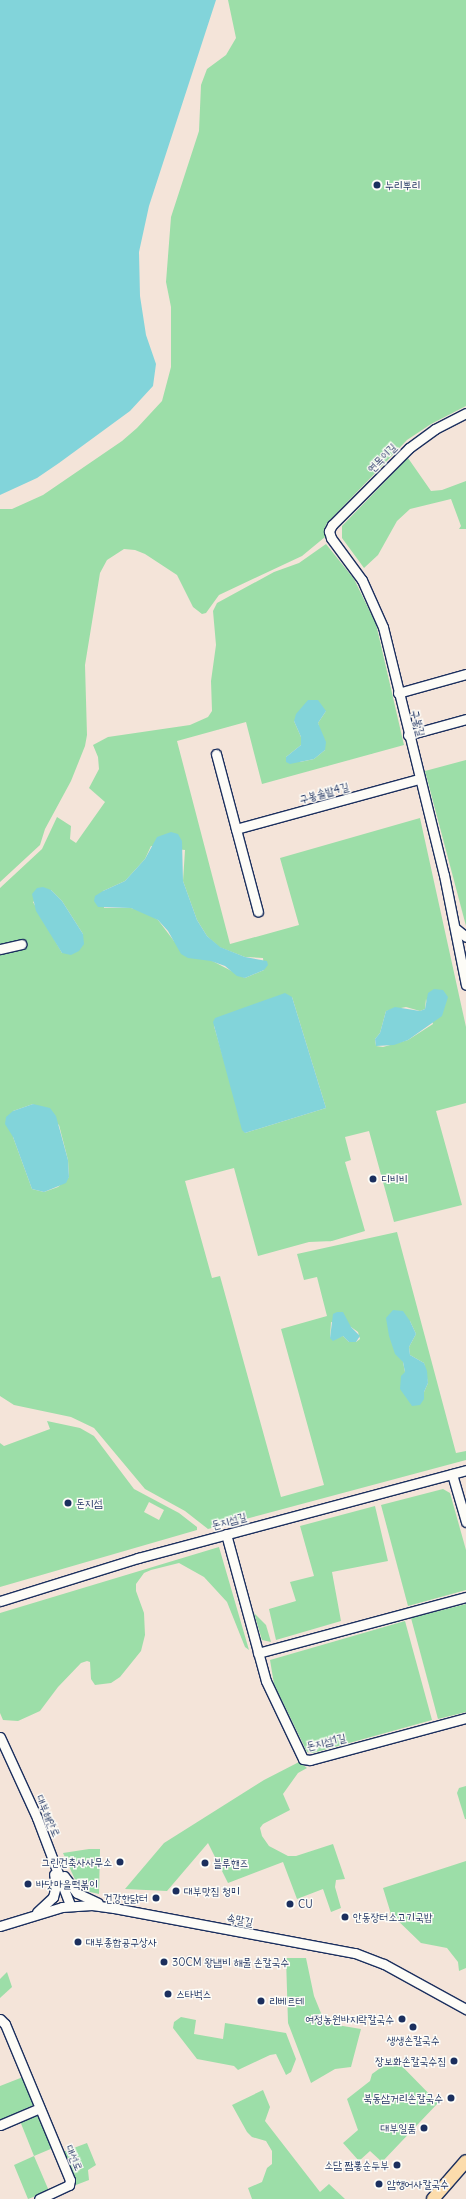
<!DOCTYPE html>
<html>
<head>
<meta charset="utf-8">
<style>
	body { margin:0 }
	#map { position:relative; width:466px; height:2199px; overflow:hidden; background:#f4e4d9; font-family:Delius,"Poor Story",sans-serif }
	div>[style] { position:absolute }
	.green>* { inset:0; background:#9cdea8 }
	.water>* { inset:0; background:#82d4da }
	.roads { filter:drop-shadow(1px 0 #1b2f5e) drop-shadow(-1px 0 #1b2f5e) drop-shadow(0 1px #1b2f5e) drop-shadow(0 -1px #1b2f5e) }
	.minor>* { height:9px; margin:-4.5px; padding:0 4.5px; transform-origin:4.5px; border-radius:4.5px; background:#fdfcf7 }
	.major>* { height:12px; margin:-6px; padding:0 6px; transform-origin:6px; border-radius:6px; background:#fcdcac }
	.dots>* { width:11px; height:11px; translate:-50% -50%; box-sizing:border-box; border:2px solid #fdfcf7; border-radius:50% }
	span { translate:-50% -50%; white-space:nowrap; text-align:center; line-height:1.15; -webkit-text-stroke:3px #fdfcf7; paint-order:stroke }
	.poi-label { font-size:11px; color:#1b2f5e }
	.left { translate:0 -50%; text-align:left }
	.right { translate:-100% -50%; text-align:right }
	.street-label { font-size:11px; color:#1b2f5e }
</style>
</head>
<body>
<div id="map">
	<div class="green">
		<div style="clip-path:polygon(228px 0,466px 0,466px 406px,431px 424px,407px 440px,327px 523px,324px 529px,325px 537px,302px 556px,219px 595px,206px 613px,202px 614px,193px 607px,177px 575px,145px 554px,135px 550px,124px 549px,107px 560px,100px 573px,85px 665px,87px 735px,85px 746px,71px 781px,45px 829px,40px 845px,0 882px,0 509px,12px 509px,43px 495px,122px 441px,137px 428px,162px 401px,171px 367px,171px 307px,166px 282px,171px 217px,199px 131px,201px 85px,207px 69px,226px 55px,236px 38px)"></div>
		<div style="clip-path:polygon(408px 458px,431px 491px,442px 490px,466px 481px,466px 529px,459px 529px,461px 526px,451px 499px,410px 509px,397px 521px,378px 555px,364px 568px,342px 538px,342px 526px)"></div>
		<div style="clip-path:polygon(evenodd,326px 544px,354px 579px,376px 624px,404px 745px,262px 784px,246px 722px,177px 741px,230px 944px,299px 925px,280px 858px,420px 818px,466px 1027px,466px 1103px,436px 1111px,462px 1205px,394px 1222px,369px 1131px,345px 1137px,351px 1160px,345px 1162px,365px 1231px,332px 1241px,309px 1242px,258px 1256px,234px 1168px,185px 1181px,212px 1278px,220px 1276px,281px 1497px,324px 1485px,281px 1329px,327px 1316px,317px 1277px,304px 1280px,297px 1254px,397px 1232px,456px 1453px,466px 1451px,466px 1460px,208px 1529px,185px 1511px,145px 1489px,94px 1428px,71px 1417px,14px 1405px,0 1396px,0 888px,42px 849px,57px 817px,71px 826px,70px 839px,76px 843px,105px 802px,89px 788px,99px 769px,98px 757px,93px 745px,108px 737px,190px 725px,208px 717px,212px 711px,211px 681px,216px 645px,213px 611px,217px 603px,274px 572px,299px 563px,326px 544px,326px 711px,318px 723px,325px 750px,314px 759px,300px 762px,286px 757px,301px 745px,301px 737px,294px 721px,326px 711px,326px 544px,151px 846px,185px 850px,183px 881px,197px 920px,207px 936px,219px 947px,245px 957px,263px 958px,264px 970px,245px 978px,174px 941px,158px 920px,146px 912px,131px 908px,104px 908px,103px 891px,125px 881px,145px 859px,151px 846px,326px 544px,51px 890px,62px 901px,83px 934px,62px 953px,33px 902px,51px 890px,326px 544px,292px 997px,326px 1108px,245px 1133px,214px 1026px,292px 997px,326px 544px,426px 999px,433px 1024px,408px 1040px,383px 1047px,376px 1046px,375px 1039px,380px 1033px,386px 1011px,406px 1007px,420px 1011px,425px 1009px,426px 999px,326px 544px,33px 1104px,59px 1125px,68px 1160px,69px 1177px,58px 1187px,44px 1192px,32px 1189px,13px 1137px,13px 1111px,33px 1104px,326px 544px,410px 1321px,416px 1334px,409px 1347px,410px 1355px,424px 1363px,428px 1383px,424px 1392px,405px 1372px,403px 1362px,410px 1321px,326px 544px,331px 1322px,351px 1327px,358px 1332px,360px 1339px,356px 1342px,349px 1342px,343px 1336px,330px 1338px,331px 1322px)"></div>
		<div style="clip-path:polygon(466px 760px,466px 926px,425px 771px)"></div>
		<div style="clip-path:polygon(evenodd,47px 1421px,80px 1428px,94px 1436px,134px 1489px,179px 1513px,197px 1527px,197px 1530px,0 1587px,0 1443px,4px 1446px,50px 1429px,47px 1421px,149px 1502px,164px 1510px,159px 1520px,144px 1512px,149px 1502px)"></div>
		<div style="clip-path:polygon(443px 1489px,450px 1493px,466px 1550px,466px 1590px,408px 1606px,381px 1505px)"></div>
		<div style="clip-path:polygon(375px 1506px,388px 1561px,332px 1572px,341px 1621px,276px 1640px,269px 1609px,296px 1601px,290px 1582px,314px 1576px,300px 1526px)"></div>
		<div style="clip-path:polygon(219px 1547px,249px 1650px,245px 1647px,227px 1602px,204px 1577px,179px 1563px,151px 1570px,144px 1573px,136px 1584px,136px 1591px,144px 1613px,145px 1635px,141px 1651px,120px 1677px,111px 1683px,95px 1685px,91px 1679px,90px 1662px,87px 1661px,81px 1663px,58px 1687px,40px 1711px,18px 1721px,3px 1720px,0 1713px,0 1613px)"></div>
		<div style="clip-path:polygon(466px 1604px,466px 1712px,438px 1719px,411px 1618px)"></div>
		<div style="clip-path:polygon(254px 1613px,266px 1625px,271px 1642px,262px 1640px)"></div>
		<div style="clip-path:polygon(405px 1621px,432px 1720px,313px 1753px,307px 1752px,274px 1684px,270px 1660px)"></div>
		<div style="clip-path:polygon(299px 1762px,307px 1768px,298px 1773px,283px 1794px,290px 1810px,263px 1824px,260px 1828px,262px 1836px,269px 1846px,288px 1856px,296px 1856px,333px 1844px,345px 1879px,336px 1880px,335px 1887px,341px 1908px,331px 1912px,323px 1889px,297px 1899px,283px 1862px,228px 1883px,208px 1843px,167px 1891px,125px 1889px,164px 1843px,264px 1780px)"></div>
		<div style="clip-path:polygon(466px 1786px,466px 1819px,465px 1819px,457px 1793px,459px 1788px)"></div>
		<div style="clip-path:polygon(89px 1849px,100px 1849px,99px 1894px,86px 1891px,77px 1884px,63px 1853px)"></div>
		<div style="clip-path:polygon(466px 1861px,466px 1968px,459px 1971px,458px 1962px,447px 1948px,421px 1943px,391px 1914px,383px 1888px)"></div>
		<div style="clip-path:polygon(286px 1958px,306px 1958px,314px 1996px,325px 2023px,361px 2029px,351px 2067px,335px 2069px,311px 2083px,288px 2023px)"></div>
		<div style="clip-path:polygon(7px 1972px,12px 1987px,0 1998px,0 1979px)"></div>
		<div style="clip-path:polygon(181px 2017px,196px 2020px,194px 2034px,223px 2039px,225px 2023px,286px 2033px,296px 2059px,291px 2072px,286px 2075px,276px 2054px,270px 2055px,238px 2070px,234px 2066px,197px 2059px,173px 2028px,174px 2022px)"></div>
		<div style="clip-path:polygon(394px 2058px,438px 2103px,382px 2162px,370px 2151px,359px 2161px,343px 2143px,358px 2130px,347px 2099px,370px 2081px,372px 2074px)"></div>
		<div style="clip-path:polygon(23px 2077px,34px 2105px,0 2120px,0 2086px)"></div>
		<div style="clip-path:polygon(263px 2090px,270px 2107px,265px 2121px,320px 2192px,329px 2184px,345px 2199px,252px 2199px,248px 2188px,262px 2182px,267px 2168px,272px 2164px,272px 2151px,266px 2141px,252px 2137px,247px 2132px,232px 2105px)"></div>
		<div style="clip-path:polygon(37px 2114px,53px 2148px,34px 2156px,49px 2191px,28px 2199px,14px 2165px,34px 2156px,20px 2121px)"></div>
		<div style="clip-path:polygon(87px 2143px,96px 2165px,88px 2170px,89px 2180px,76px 2185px,63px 2152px)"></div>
	</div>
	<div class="water">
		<div style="clip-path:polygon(0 0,216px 0,149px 206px,139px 252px,140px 296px,146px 335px,156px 364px,153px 386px,130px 411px,59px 463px,37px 478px,0 495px)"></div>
		<div style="clip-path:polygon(308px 700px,318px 700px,326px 711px,318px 723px,326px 742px,325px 750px,314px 759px,290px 764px,286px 762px,286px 757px,301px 745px,301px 737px,294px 721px,296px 714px)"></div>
		<div style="clip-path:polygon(171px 832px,178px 834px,182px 841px,183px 881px,197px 920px,207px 936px,220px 947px,245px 957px,267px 961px,268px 965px,264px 970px,245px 978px,237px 976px,225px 966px,211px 961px,188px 958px,181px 954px,168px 931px,158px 920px,131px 908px,98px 907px,94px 901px,95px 896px,103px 891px,125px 881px,145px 859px,157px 837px)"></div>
		<div style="clip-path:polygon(43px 887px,51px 890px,62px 901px,83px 934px,84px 944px,79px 951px,71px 955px,62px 953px,36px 911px,32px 894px,37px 888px)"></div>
		<div style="clip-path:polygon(434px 989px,443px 990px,448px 997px,442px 1016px,408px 1040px,394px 1045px,376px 1046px,375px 1039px,380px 1033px,386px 1011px,395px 1007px,420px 1011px,425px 1009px,428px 993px)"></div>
		<div style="clip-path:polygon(285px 993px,292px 997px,326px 1108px,245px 1133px,242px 1130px,213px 1022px,215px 1018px)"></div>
		<div style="clip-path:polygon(33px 1104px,50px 1108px,56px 1116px,68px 1160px,69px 1177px,66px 1183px,44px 1192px,32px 1189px,13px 1137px,5px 1124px,6px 1117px,13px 1111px)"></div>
		<div style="clip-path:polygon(393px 1310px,403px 1311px,410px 1321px,416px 1334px,409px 1347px,410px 1355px,424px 1363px,427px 1371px,428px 1383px,424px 1392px,424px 1399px,420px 1405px,412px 1406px,400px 1389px,401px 1376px,405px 1372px,403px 1362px,395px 1354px,389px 1336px,386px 1318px)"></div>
		<div style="clip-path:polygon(337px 1312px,343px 1312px,351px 1327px,360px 1336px,356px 1342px,349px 1342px,343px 1336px,333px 1341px,330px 1338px,333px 1314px)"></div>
	</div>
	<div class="roads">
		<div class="minor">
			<div style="left:466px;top:413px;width:35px;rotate:153deg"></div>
			<div style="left:435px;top:429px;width:32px;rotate:144deg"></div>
			<div style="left:409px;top:448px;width:109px;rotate:135deg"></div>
			<div style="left:332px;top:525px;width:7px;rotate:117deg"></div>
			<div style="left:329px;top:531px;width:7px;rotate:74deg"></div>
			<div style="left:331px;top:538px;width:52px;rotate:53.6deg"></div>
			<div style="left:362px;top:580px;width:51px;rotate:65.9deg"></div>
			<div style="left:383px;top:627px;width:255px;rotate:76.2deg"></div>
			<div style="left:444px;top:875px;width:112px;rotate:78.7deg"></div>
			<div style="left:398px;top:693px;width:71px;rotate:-15.6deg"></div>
			<div style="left:408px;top:735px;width:60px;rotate:-15.4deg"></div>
			<div style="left:216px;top:754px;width:163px;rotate:75.1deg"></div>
			<div style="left:236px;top:829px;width:190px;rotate:-15.3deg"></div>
			<div style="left:455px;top:928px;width:14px;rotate:39deg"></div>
			<div style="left:0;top:949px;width:22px;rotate:-13deg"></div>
			<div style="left:452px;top:1474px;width:50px;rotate:73.7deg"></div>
			<div style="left:226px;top:1534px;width:152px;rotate:74.8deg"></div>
			<div style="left:266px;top:1681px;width:86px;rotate:64.6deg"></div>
			<div style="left:303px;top:1759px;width:7px;rotate:8deg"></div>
			<div style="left:310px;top:1760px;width:162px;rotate:-15.1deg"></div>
			<div style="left:0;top:1601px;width:145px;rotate:-17.3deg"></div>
			<div style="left:138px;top:1558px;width:340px;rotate:-15deg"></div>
			<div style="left:258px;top:1653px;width:215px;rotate:-15.1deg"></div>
			<div style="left:0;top:1737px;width:89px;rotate:65.4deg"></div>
			<div style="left:37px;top:1818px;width:93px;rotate:69.2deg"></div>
			<div style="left:64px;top:1876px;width:21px;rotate:53deg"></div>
			<div style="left:77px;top:1893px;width:23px;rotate:25deg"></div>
			<div style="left:37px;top:1912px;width:22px;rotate:-43deg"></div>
			<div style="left:53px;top:1897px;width:11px;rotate:-75deg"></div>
			<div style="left:56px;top:1886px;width:12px;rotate:-99deg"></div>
			<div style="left:0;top:1926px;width:65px;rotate:-17deg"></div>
			<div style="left:62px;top:1907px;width:30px;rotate:-4deg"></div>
			<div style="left:92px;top:1905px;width:22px;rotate:8deg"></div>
			<div style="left:114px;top:1908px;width:245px;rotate:10.6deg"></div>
			<div style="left:355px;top:1953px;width:31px;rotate:21deg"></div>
			<div style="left:384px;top:1964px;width:94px;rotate:28.8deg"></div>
			<div style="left:0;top:2019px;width:7px;rotate:45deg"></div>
			<div style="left:5px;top:2024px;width:169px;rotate:67.4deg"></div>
			<div style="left:70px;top:2180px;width:5px;rotate:101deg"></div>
			<div style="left:69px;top:2185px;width:33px;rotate:155deg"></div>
			<div style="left:0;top:2125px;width:43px;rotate:-23deg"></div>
		</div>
		<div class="major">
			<div style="left:433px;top:2199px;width:50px;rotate:-49deg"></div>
		</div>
	</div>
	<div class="dots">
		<div style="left:377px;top:185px;background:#1b2f5e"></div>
		<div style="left:373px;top:1179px;background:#1b2f5e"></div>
		<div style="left:68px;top:1503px;background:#1b2f5e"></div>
		<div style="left:120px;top:1862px;background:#1b2f5e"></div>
		<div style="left:205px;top:1863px;background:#1b2f5e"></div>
		<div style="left:28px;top:1884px;background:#1b2f5e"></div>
		<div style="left:176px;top:1891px;background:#1b2f5e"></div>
		<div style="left:156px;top:1898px;background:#1b2f5e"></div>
		<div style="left:290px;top:1904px;background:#1b2f5e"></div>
		<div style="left:345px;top:1917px;background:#1b2f5e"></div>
		<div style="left:78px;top:1942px;background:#1b2f5e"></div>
		<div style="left:164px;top:1962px;background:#1b2f5e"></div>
		<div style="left:168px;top:1994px;background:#1b2f5e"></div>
		<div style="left:261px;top:2001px;background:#1b2f5e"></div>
		<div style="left:402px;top:2019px;background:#1b2f5e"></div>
		<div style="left:413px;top:2027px;background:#1b2f5e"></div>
		<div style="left:454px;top:2061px;background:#1b2f5e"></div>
		<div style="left:451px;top:2098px;background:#1b2f5e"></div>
		<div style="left:424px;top:2128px;background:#1b2f5e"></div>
		<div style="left:397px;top:2165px;background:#1b2f5e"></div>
		<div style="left:379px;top:2184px;background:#1b2f5e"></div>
	</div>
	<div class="poi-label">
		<span class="left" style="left:385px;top:185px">누리뿌리</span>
		<span class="left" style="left:381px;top:1179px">디비비</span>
		<span class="left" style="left:76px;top:1503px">돈지섬</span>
		<span class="right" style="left:112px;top:1862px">그린건축사사무소</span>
		<span class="left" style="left:213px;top:1863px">블루핸즈</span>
		<span class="left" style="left:36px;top:1884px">바닷마을떡볶이</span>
		<span class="left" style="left:184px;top:1891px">대부맛집 청미</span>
		<span class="right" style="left:148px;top:1898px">건강한닭터</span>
		<span class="left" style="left:298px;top:1904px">CU</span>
		<span class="left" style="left:353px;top:1917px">안동장터소고기국밥</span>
		<span class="left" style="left:86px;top:1942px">대부종합공구상사</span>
		<span class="left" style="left:172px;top:1962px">30CM 왕냄비 해물 손칼국수</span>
		<span class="left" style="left:176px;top:1994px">스타벅스</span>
		<span class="left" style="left:269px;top:2001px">리베르테</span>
		<span class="right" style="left:394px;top:2019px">여정농원바지락칼국수</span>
		<span style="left:413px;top:2040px">생생손칼국수</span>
		<span class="right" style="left:446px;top:2061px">장보화손칼국수집</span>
		<span class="right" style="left:443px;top:2098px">북동삼거리손칼국수</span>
		<span class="right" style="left:416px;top:2128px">대부일품</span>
		<span class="right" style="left:389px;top:2165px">소담 짬뽕순두부</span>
		<span class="left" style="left:387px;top:2184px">암행어사칼국수</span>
	</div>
	<div class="street-label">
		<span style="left:382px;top:458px;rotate:-45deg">연목이길</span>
		<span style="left:418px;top:723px;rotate:77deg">구봉길</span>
		<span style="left:324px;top:793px;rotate:-15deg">구봉솔밭4길</span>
		<span style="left:229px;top:1521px;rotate:-15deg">돈지섬길</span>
		<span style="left:326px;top:1742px;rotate:-13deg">돈지섬1길</span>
		<span style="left:48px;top:1816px;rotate:67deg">대부해안로</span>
		<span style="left:240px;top:1920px;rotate:10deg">속말길</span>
		<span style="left:74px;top:2158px;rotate:67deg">대선로</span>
	</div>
</div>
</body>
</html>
